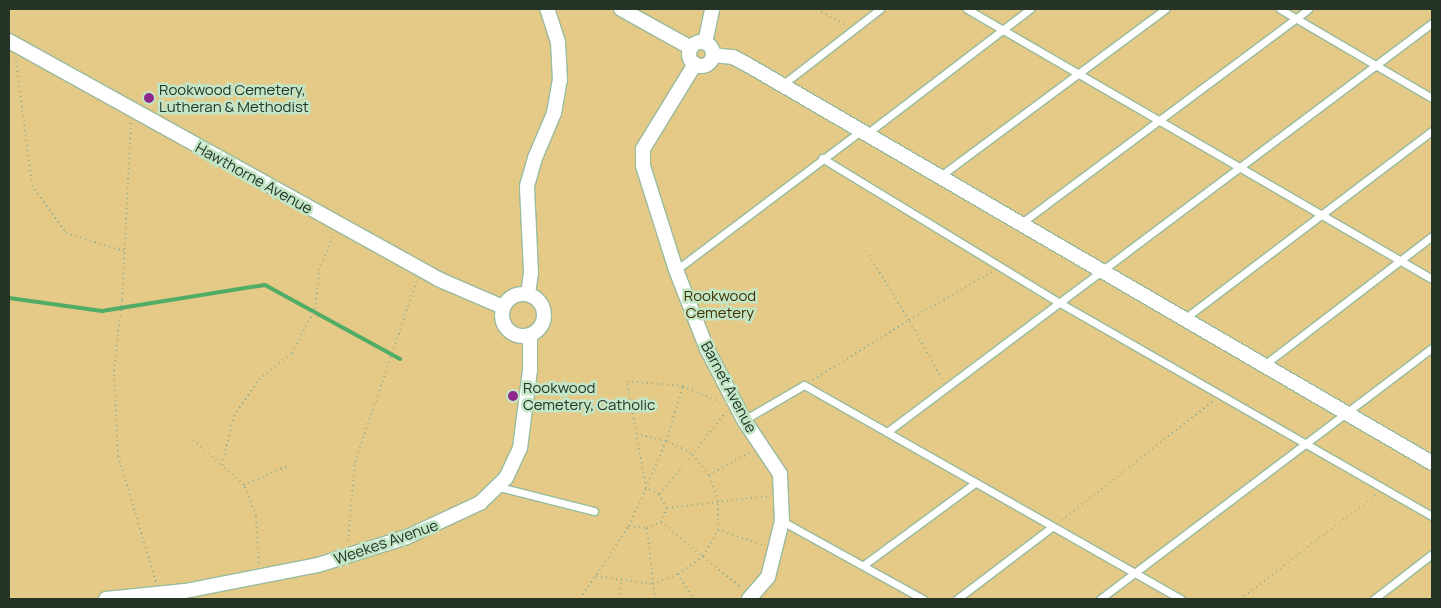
<!DOCTYPE html>
<html>
<head>
<meta charset="utf-8">
<style>
	body { margin:0 }
	#map { position:relative; width:1441px; height:608px; overflow:hidden; background:#c2e6c6; font-family:Manrope,sans-serif }
	div>[style] { position:absolute }
	.green>* { inset:0; background:#e4c987; transform-origin:0 0 }
	.stream>* { height:4px; margin:-2px; padding:0 2px; transform-origin:2px; border-radius:2px; background:#51ac65 }
	.path>* { height:2px; margin-top:-1px; transform-origin:0; background:repeating-linear-gradient(90deg,#91af95 0 1px,transparent 0 5px) }
	.roads { filter:drop-shadow(1px 0 #98bb9c) drop-shadow(-1px 0 #98bb9c) drop-shadow(0 1px #98bb9c) drop-shadow(0 -1px #98bb9c) }
	.service>* { height:7px; margin:-3.5px; padding:0 3.5px; transform-origin:3.5px; border-radius:3.5px; background:#fff }
	.minor>* { height:14px; margin:-7px; padding:0 7px; transform-origin:7px; border-radius:7px; background:#fff }
	.minor>.ring { margin:-7px; padding:0; box-sizing:content-box; background:none; border:14px solid #fff; border-radius:50% }
	.dots>* { width:14px; height:14px; translate:-50% -50%; box-sizing:border-box; border:2px solid #c2e6c6; border-radius:50% }
	span { translate:-50% -50%; white-space:nowrap; text-align:center; line-height:1.15; -webkit-text-stroke:5px #c2e6c6; paint-order:stroke }
	.poi-label { font-size:15px; color:#253427 }
	.left { translate:0 -50%; text-align:left }
	.street-label { font-size:15px; color:#253427 }
	.park-label { font-size:15px; color:#413100 }
	.frame { position:absolute; inset:0; border:10px solid #253427; pointer-events:none }
</style>
</head>
<body>
<div id="map">
	<div class="green">
		<div style="left:9px;top:9px;width:1423px;height:590px"></div>
	</div>
	<div class="stream">
		<div style="left:9px;top:298px;width:94px;rotate:8deg"></div>
		<div style="left:102px;top:311px;width:165px;rotate:-9.1deg"></div>
		<div style="left:265px;top:285px;width:154px;rotate:28.7deg"></div>
	</div>
	<div class="path">
		<div style="left:817px;top:9px;width:31px;rotate:29deg"></div>
		<div style="left:16px;top:61px;width:125px;rotate:82.6deg"></div>
		<div style="left:32px;top:185px;width:59px;rotate:54.7deg"></div>
		<div style="left:66px;top:233px;width:61px;rotate:17.2deg"></div>
		<div style="left:131px;top:123px;width:177px;rotate:92.9deg"></div>
		<div style="left:122px;top:300px;width:70px;rotate:96.5deg"></div>
		<div style="left:114px;top:370px;width:86px;rotate:87.3deg"></div>
		<div style="left:118px;top:456px;width:132px;rotate:73.2deg"></div>
		<div style="left:942px;top:379px;width:68px;rotate:-119.2deg"></div>
		<div style="left:909px;top:320px;width:96px;rotate:-30deg"></div>
		<div style="left:813px;top:380px;width:113px;rotate:-32deg"></div>
		<div style="left:909px;top:320px;width:80px;rotate:-121.7deg"></div>
		<div style="left:193px;top:440px;width:38px;rotate:41deg"></div>
		<div style="left:709px;top:475px;width:48px;rotate:-28.7deg"></div>
		<div style="left:244px;top:485px;width:30px;rotate:-138deg"></div>
		<div style="left:222px;top:465px;width:50px;rotate:-76.2deg"></div>
		<div style="left:234px;top:416px;width:45px;rotate:-56deg"></div>
		<div style="left:259px;top:379px;width:42px;rotate:-38.2deg"></div>
		<div style="left:292px;top:353px;width:50px;rotate:-62.4deg"></div>
		<div style="left:315px;top:309px;width:39px;rotate:-84deg"></div>
		<div style="left:319px;top:270px;width:38px;rotate:-68deg"></div>
		<div style="left:660px;top:494px;width:105px;rotate:-51.2deg"></div>
		<div style="left:667px;top:508px;width:103px;rotate:-6.7deg"></div>
		<div style="left:1062px;top:520px;width:192px;rotate:-38.2deg"></div>
		<div style="left:661px;top:522px;width:104px;rotate:39.2deg"></div>
		<div style="left:629px;top:526px;width:42px;rotate:-65.9deg"></div>
		<div style="left:646px;top:488px;width:109px;rotate:-100.1deg"></div>
		<div style="left:627px;top:381px;width:56px;rotate:5.1deg"></div>
		<div style="left:683px;top:386px;width:40px;rotate:23.4deg"></div>
		<div style="left:647px;top:528px;width:71px;rotate:83.6deg"></div>
		<div style="left:718px;top:530px;width:47px;rotate:18.4deg"></div>
		<div style="left:348px;top:541px;width:79px;rotate:-84.9deg"></div>
		<div style="left:355px;top:462px;width:191px;rotate:-71.1deg"></div>
		<div style="left:259px;top:563px;width:47px;rotate:-93.7deg"></div>
		<div style="left:256px;top:516px;width:33px;rotate:-111deg"></div>
		<div style="left:244px;top:485px;width:47px;rotate:-23.8deg"></div>
		<div style="left:678px;top:574px;width:29px;rotate:59deg"></div>
		<div style="left:596px;top:576px;width:58px;rotate:8deg"></div>
		<div style="left:653px;top:584px;width:27px;rotate:-22deg"></div>
		<div style="left:678px;top:574px;width:31px;rotate:-36deg"></div>
		<div style="left:703px;top:556px;width:30px;rotate:-60deg"></div>
		<div style="left:718px;top:530px;width:29px;rotate:-90deg"></div>
		<div style="left:718px;top:501px;width:28px;rotate:-109deg"></div>
		<div style="left:709px;top:475px;width:28px;rotate:-129deg"></div>
		<div style="left:691px;top:453px;width:28px;rotate:-154deg"></div>
		<div style="left:666px;top:441px;width:30px;rotate:-166deg"></div>
		<div style="left:580px;top:599px;width:88px;rotate:-56.1deg"></div>
		<div style="left:629px;top:526px;width:18px;rotate:6deg"></div>
		<div style="left:647px;top:528px;width:15px;rotate:-23deg"></div>
		<div style="left:661px;top:522px;width:15px;rotate:-67deg"></div>
		<div style="left:667px;top:508px;width:16px;rotate:-120deg"></div>
		<div style="left:659px;top:494px;width:14px;rotate:-155deg"></div>
		<div style="left:646px;top:488px;width:51px;rotate:-66.9deg"></div>
		<div style="left:666px;top:441px;width:58px;rotate:-72.8deg"></div>
		<div style="left:618px;top:599px;width:17px;rotate:-77deg"></div>
		<div style="left:1240px;top:599px;width:173px;rotate:-37.5deg"></div>
	</div>
	<div class="roads">
		<div class="service">
			<div style="left:967px;top:9px;width:538px;rotate:30.14deg"></div>
			<div style="left:1280px;top:9px;width:176px;rotate:30.4deg"></div>
			<div style="left:782px;top:85px;width:124px;rotate:-37.8deg"></div>
			<div style="left:865px;top:135px;width:208px;rotate:-37.4deg"></div>
			<div style="left:822px;top:158px;width:279px;rotate:31.4deg"></div>
			<div style="left:1060px;top:303px;width:429px;rotate:29.8deg"></div>
			<div style="left:939px;top:177px;width:282px;rotate:-36.6deg"></div>
			<div style="left:1020px;top:224px;width:359px;rotate:-36.7deg"></div>
			<div style="left:676px;top:270px;width:229px;rotate:-37deg"></div>
			<div style="left:1184px;top:319px;width:311px;rotate:-37.2deg"></div>
			<div style="left:1264px;top:365px;width:212px;rotate:-37.5deg"></div>
			<div style="left:744px;top:420px;width:69px;rotate:-30.3deg"></div>
			<div style="left:804px;top:385px;width:433px;rotate:29.6deg"></div>
			<div style="left:887px;top:432px;width:681px;rotate:-36.89deg"></div>
			<div style="left:499px;top:487px;width:98px;rotate:14.2deg"></div>
			<div style="left:782px;top:521px;width:161px;rotate:29deg"></div>
			<div style="left:865px;top:564px;width:137px;rotate:-36.4deg"></div>
			<div style="left:957px;top:599px;width:119px;rotate:-37.2deg"></div>
			<div style="left:1100px;top:599px;width:416px;rotate:-37.1deg"></div>
			<div style="left:1374px;top:599px;width:73px;rotate:-37.8deg"></div>
		</div>
		<div class="minor">
			<div style="left:621px;top:9px;width:80px;rotate:29.1deg"></div>
			<div style="left:9px;top:41px;width:491px;rotate:29deg"></div>
			<div style="left:438px;top:279px;width:71px;rotate:23.3deg"></div>
			<div class="ring" style="left:689px;top:42px;width:10px;height:10px"></div>
			<div style="left:705px;top:43px;width:35px;rotate:-78deg"></div>
			<div style="left:713px;top:55px;width:20px;rotate:6deg"></div>
			<div style="left:733px;top:57px;width:17px;rotate:28deg"></div>
			<div style="left:748px;top:65px;width:791px;rotate:30.19deg"></div>
			<div style="left:695px;top:64px;width:100px;rotate:121.5deg"></div>
			<div style="left:643px;top:149px;width:17px;rotate:90deg"></div>
			<div style="left:643px;top:166px;width:109px;rotate:72.4deg"></div>
			<div style="left:676px;top:270px;width:85px;rotate:68.6deg"></div>
			<div style="left:707px;top:349px;width:80px;rotate:62.5deg"></div>
			<div style="left:744px;top:420px;width:65px;rotate:56.3deg"></div>
			<div style="left:780px;top:474px;width:47px;rotate:87.6deg"></div>
			<div style="left:782px;top:521px;width:58px;rotate:104deg"></div>
			<div style="left:768px;top:577px;width:29px;rotate:131deg"></div>
			<div style="left:528px;top:294px;width:22px;rotate:-82deg"></div>
			<div style="left:531px;top:272px;width:86px;rotate:-92.7deg"></div>
			<div style="left:527px;top:186px;width:29px;rotate:-74deg"></div>
			<div style="left:535px;top:158px;width:49px;rotate:-67.1deg"></div>
			<div style="left:554px;top:113px;width:34px;rotate:-80deg"></div>
			<div style="left:560px;top:80px;width:38px;rotate:-93deg"></div>
			<div style="left:558px;top:42px;width:35px;rotate:-108deg"></div>
			<div class="ring" style="left:502px;top:294px;width:28px;height:28px"></div>
			<div style="left:106px;top:599px;width:79px;rotate:-5.8deg"></div>
			<div style="left:185px;top:591px;width:136px;rotate:-11.1deg"></div>
			<div style="left:318px;top:565px;width:93px;rotate:-17.5deg"></div>
			<div style="left:407px;top:537px;width:81px;rotate:-25deg"></div>
			<div style="left:480px;top:503px;width:36px;rotate:-44deg"></div>
			<div style="left:506px;top:478px;width:33px;rotate:-65deg"></div>
			<div style="left:520px;top:448px;width:79px;rotate:-82.7deg"></div>
			<div style="left:530px;top:370px;width:35px;rotate:-90deg"></div>
		</div>
	</div>
	<div class="dots">
		<div style="left:149px;top:98px;background:#8f288d"></div>
		<div style="left:513px;top:396px;background:#8f288d"></div>
	</div>
	<div class="poi-label">
		<span class="left" style="left:159px;top:98px">Rookwood Cemetery,<br>Lutheran &amp; Methodist</span>
		<span class="left" style="left:523px;top:396px">Rookwood<br>Cemetery, Catholic</span>
	</div>
	<div class="street-label">
		<span style="left:254px;top:178px;rotate:29deg">Hawthorne Avenue</span>
		<span style="left:729px;top:387px;rotate:62deg">Barnet Avenue</span>
		<span style="left:386px;top:542px;rotate:-19deg">Weekes Avenue</span>
	</div>
	<div class="park-label">
		<span style="left:720px;top:304px">Rookwood<br>Cemetery</span>
	</div>
	<div class="frame"></div>
</div>
</body>
</html>
